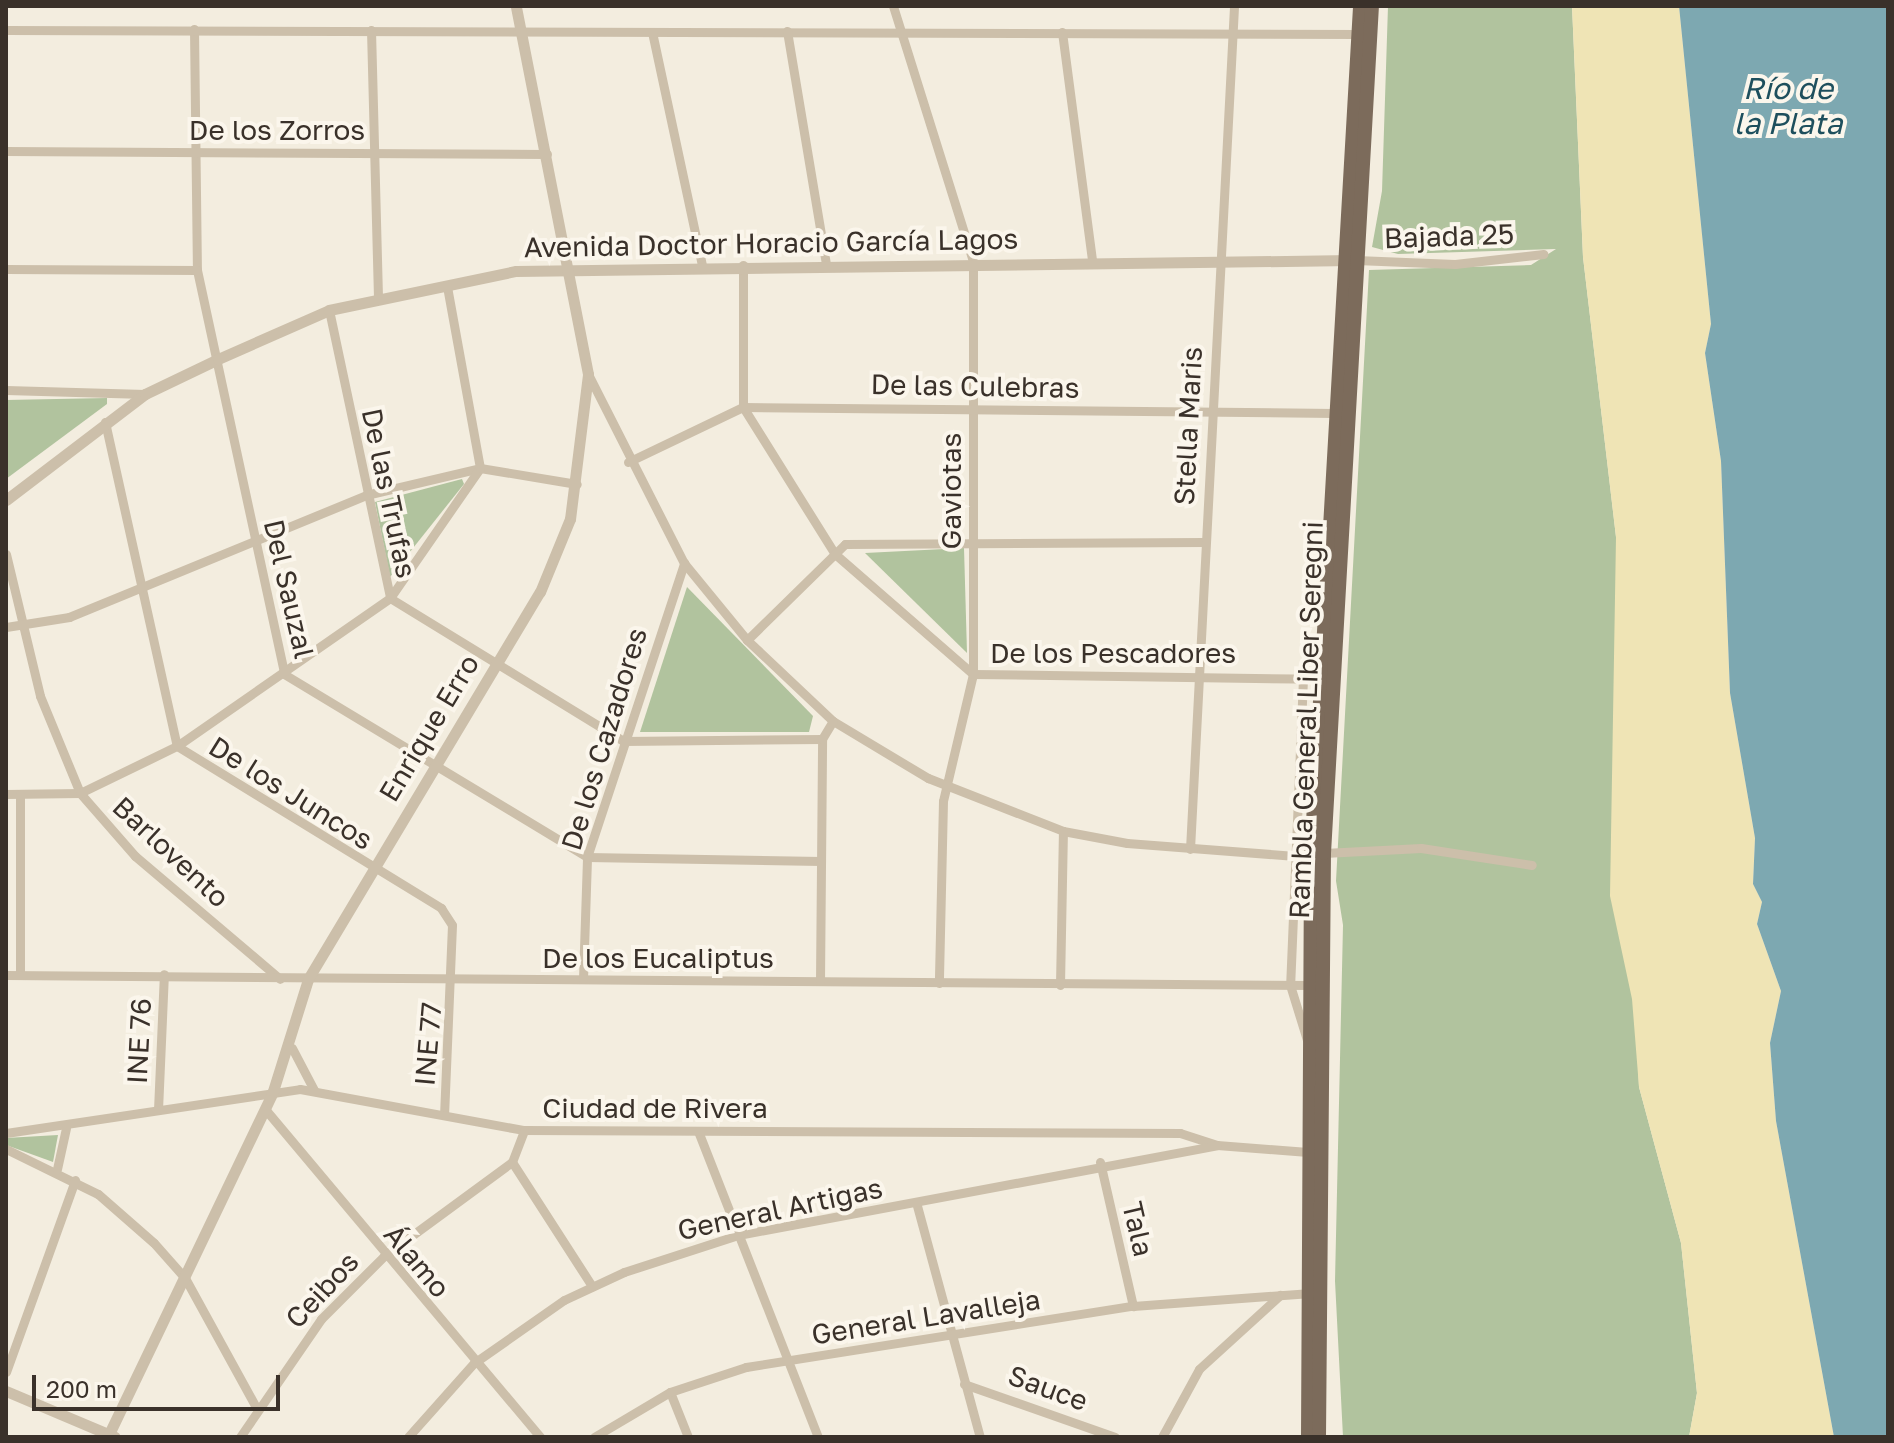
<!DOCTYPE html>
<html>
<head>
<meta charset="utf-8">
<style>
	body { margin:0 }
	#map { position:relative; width:1894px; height:1443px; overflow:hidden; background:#f3eddf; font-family:"Golos Text",sans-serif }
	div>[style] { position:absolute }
	.green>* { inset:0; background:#b1c39e }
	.sand>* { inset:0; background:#efe4b5 }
	.water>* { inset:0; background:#7da8b1 }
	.minor>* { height:9px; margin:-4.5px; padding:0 4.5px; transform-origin:4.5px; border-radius:4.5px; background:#ccbfaa }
	.tertiary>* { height:11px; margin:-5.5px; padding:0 5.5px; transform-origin:5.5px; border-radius:5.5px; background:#ccbfaa }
	.primary>* { height:14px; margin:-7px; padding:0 7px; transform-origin:7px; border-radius:7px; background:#7c6b5b }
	span { translate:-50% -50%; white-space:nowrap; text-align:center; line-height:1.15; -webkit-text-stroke:8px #fbf6ec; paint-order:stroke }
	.street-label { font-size:28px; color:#3a312a }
	.water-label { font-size:30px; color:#1e4f5d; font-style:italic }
	.frame { position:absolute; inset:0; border:8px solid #3a312a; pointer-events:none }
	.scale { position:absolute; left:32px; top:1375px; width:248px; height:36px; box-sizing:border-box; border:4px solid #3a312a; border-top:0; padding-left:10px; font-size:24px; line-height:28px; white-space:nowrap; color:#3a312a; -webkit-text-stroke:6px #fbf6ec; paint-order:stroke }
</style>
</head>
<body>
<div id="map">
	<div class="green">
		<div style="clip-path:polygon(1388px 6px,1572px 6px,1583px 257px,1616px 537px,1639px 1087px,1681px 1243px,1697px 1393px,1689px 1437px,1343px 1437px,1335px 1281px,1343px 925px,1336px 881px,1369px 270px,1531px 265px,1556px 249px,1398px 254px,1372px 247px,1382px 191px)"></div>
		<div style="clip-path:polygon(107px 398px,107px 404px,6px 479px,6px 400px)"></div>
		<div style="clip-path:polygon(462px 479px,464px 484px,390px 577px,375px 502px)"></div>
		<div style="clip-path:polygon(964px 548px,967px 653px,865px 553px)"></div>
		<div style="clip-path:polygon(687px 587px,813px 716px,809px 732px,640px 732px)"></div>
		<div style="clip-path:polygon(58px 1135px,53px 1162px,6px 1145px,6px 1138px)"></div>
	</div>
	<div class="sand">
		<div style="clip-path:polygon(1572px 6px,1679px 6px,1711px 324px,1705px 353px,1721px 461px,1730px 693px,1755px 838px,1753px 884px,1762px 902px,1757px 924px,1781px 991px,1770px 1043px,1776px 1121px,1834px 1437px,1689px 1437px,1697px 1393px,1681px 1243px,1639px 1087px,1632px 999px,1610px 896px,1616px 537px,1583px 257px)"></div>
	</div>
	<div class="water">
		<div style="clip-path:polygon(1679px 6px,1888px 6px,1888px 1437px,1834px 1437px,1776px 1121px,1770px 1043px,1781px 991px,1757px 924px,1762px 902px,1753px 884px,1755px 838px,1730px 693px,1721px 461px,1705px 353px,1711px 324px)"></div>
	</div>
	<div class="minor">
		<div style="left:893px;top:6px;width:268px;rotate:72.6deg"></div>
		<div style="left:973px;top:262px;width:412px;rotate:90deg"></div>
		<div style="left:973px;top:674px;width:130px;rotate:103.3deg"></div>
		<div style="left:943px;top:801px;width:182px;rotate:91.3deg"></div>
		<div style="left:194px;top:29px;width:241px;rotate:89.3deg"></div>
		<div style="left:197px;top:270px;width:413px;rotate:77.8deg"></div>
		<div style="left:284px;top:674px;width:354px;rotate:31.1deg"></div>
		<div style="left:587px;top:857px;width:234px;rotate:1deg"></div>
		<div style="left:6px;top:30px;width:1352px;rotate:0.17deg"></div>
		<div style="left:371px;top:30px;width:269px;rotate:88.5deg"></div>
		<div style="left:787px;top:31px;width:235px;rotate:80.5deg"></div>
		<div style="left:652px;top:32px;width:238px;rotate:77.9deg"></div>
		<div style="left:1062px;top:32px;width:231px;rotate:82.5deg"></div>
		<div style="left:6px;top:151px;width:541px;rotate:0.32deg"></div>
		<div style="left:1356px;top:260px;width:99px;rotate:2.3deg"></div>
		<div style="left:1455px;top:264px;width:89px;rotate:-6.5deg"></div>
		<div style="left:743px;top:265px;width:142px;rotate:90deg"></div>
		<div style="left:743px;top:407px;width:173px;rotate:58deg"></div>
		<div style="left:835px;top:554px;width:183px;rotate:41deg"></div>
		<div style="left:973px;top:674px;width:346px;rotate:0.8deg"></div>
		<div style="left:6px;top:269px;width:191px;rotate:0.3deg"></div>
		<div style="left:329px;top:310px;width:294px;rotate:78deg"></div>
		<div style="left:390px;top:598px;width:273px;rotate:31.5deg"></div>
		<div style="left:623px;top:741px;width:199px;rotate:-0.6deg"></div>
		<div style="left:588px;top:374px;width:212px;rotate:63.1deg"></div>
		<div style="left:684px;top:563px;width:99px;rotate:50.7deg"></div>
		<div style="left:747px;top:640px;width:118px;rotate:43.3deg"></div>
		<div style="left:833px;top:721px;width:111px;rotate:31deg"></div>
		<div style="left:928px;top:778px;width:145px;rotate:21.4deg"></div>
		<div style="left:1063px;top:831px;width:65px;rotate:10.6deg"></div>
		<div style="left:1127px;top:843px;width:185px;rotate:4.4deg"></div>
		<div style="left:6px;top:390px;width:139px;rotate:1.6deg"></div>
		<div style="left:105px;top:422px;width:332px;rotate:77.5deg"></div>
		<div style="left:177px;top:746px;width:310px;rotate:31.5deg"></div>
		<div style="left:441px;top:908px;width:20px;rotate:57deg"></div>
		<div style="left:452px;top:925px;width:187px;rotate:92.4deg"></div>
		<div style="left:628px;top:462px;width:127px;rotate:-25.6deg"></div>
		<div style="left:743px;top:407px;width:591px;rotate:0.58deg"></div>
		<div style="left:6px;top:554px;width:146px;rotate:76.5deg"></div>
		<div style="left:40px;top:696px;width:105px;rotate:67.6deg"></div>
		<div style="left:80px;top:793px;width:84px;rotate:48.9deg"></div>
		<div style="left:135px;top:856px;width:190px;rotate:40.3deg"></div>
		<div style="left:6px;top:627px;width:64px;rotate:-9deg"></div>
		<div style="left:69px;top:617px;width:321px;rotate:-22.3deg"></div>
		<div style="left:366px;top:495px;width:117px;rotate:-13.3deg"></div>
		<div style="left:480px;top:468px;width:98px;rotate:9.4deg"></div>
		<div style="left:747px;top:640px;width:137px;rotate:-44.4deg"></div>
		<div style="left:845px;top:544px;width:359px;rotate:-0.3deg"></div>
		<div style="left:1303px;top:678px;width:307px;rotate:92.4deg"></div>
		<div style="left:1290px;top:985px;width:58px;rotate:72.8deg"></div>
		<div style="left:6px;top:794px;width:74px;rotate:-0.8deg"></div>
		<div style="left:80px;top:793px;width:108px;rotate:-25.9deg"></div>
		<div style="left:177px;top:746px;width:259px;rotate:-34.8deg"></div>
		<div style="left:390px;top:598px;width:158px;rotate:-55.3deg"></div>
		<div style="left:480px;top:468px;width:185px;rotate:-100.3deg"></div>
		<div style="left:20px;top:794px;width:181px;rotate:90deg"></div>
		<div style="left:1190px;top:849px;width:844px;rotate:-87.01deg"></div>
		<div style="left:1324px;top:853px;width:97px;rotate:-3deg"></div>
		<div style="left:1421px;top:848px;width:112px;rotate:8.7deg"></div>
		<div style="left:6px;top:975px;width:1303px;rotate:0.44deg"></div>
		<div style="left:583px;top:979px;width:122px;rotate:-88.1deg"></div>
		<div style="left:587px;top:857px;width:310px;rotate:-71.7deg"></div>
		<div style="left:820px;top:981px;width:242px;rotate:-89.5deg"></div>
		<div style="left:822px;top:739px;width:21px;rotate:-59deg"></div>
		<div style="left:1060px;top:985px;width:154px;rotate:-88.9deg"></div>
		<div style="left:292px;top:1048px;width:47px;rotate:62.4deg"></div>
		<div style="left:265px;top:1109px;width:428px;rotate:50deg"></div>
		<div style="left:158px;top:1110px;width:136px;rotate:-87.5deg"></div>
		<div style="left:698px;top:1131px;width:329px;rotate:68.6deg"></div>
		<div style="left:6px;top:1133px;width:297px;rotate:-8.5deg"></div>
		<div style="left:300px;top:1089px;width:228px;rotate:10.4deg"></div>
		<div style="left:524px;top:1130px;width:656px;rotate:0.26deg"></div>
		<div style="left:1180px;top:1133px;width:39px;rotate:18deg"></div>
		<div style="left:1217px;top:1145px;width:91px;rotate:4.4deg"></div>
		<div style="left:6px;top:1149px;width:102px;rotate:26.1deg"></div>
		<div style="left:98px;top:1194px;width:74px;rotate:41.2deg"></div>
		<div style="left:154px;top:1243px;width:47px;rotate:48.5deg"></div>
		<div style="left:185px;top:1278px;width:147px;rotate:61.2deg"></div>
		<div style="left:512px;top:1162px;width:148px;rotate:57.2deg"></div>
		<div style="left:1100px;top:1162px;width:148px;rotate:77.1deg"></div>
		<div style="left:57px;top:1169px;width:42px;rotate:-77.6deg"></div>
		<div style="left:916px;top:1202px;width:244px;rotate:74.8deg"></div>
		<div style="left:6px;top:1372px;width:204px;rotate:-70.2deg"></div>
		<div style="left:964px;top:1384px;width:160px;rotate:19.3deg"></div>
		<div style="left:670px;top:1392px;width:48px;rotate:68.2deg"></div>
		<div style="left:240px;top:1437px;width:143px;rotate:-55.5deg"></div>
		<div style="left:321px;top:1319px;width:89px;rotate:-45deg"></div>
		<div style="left:384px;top:1256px;width:159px;rotate:-36.3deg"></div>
		<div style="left:512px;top:1162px;width:34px;rotate:-69deg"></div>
		<div style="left:408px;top:1437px;width:99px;rotate:-48.3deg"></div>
		<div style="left:474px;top:1363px;width:110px;rotate:-35deg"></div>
		<div style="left:564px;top:1300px;width:66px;rotate:-25deg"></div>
		<div style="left:624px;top:1272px;width:120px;rotate:-18deg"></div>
		<div style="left:738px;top:1235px;width:487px;rotate:-10.6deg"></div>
		<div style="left:594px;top:1437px;width:88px;rotate:-30.6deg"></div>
		<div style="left:670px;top:1392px;width:80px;rotate:-18.2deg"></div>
		<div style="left:746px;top:1367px;width:392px;rotate:-9deg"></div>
		<div style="left:1133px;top:1306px;width:175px;rotate:-4.2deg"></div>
		<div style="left:1162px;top:1437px;width:77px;rotate:-61.4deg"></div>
		<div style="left:1199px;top:1369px;width:110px;rotate:-42.4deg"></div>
	</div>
	<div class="tertiary">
		<div style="left:6px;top:500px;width:175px;rotate:-37.3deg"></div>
		<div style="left:145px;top:394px;width:81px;rotate:-25.6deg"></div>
		<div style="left:218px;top:359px;width:121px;rotate:-23.8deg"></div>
		<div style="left:329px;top:310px;width:191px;rotate:-11.8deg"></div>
		<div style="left:516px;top:271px;width:835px;rotate:-0.75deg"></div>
		<div style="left:6px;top:1391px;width:118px;rotate:22.9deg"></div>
		<div style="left:109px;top:1434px;width:380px;rotate:-64.4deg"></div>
		<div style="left:273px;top:1091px;width:117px;rotate:-72.6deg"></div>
		<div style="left:308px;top:979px;width:451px;rotate:-59.1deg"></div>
		<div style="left:540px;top:592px;width:79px;rotate:-67.7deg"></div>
		<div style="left:570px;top:519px;width:146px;rotate:-82.9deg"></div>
		<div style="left:588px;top:374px;width:375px;rotate:-101.1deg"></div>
	</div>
	<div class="primary">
		<div style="left:1308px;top:1437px;width:580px;rotate:-89.7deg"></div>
		<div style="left:1311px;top:857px;width:852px;rotate:-86.7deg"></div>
		<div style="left:1319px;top:1437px;width:584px;rotate:-89.51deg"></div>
		<div style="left:1324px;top:853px;width:848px;rotate:-86.76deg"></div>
	</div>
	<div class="street-label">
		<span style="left:277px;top:130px">De los Zorros</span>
		<span style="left:1449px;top:236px;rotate:-2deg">Bajada 25</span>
		<span style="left:771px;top:243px;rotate:-1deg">Avenida Doctor Horacio García Lagos</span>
		<span style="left:975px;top:386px;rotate:1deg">De las Culebras</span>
		<span style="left:1188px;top:426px;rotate:-87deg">Stella Maris</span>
		<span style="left:951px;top:491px;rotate:-90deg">Gaviotas</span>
		<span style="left:389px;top:493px;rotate:78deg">De las Trufas</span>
		<span style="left:289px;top:589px;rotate:77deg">Del Sauzal</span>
		<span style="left:1113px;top:653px">De los Pescadores</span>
		<span style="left:1306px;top:720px;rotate:-88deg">Rambla General Liber Seregni</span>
		<span style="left:429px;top:728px;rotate:-59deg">Enrique Erro</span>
		<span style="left:604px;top:739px;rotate:-73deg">De los Cazadores</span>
		<span style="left:291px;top:793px;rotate:32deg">De los Juncos</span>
		<span style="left:171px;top:852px;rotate:43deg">Barlovento</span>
		<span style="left:658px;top:958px">De los Eucaliptus</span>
		<span style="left:139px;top:1041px;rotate:-87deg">INE 76</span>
		<span style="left:428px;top:1044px;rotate:-85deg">INE 77</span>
		<span style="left:655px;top:1108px">Ciudad de Rivera</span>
		<span style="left:780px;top:1209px;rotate:-12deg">General Artigas</span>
		<span style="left:1138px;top:1229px;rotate:77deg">Tala</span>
		<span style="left:417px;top:1261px;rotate:50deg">Álamo</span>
		<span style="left:322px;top:1290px;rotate:-47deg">Ceibos</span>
		<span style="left:926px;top:1317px;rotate:-9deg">General Lavalleja</span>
		<span style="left:1048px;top:1388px;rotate:20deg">Sauce</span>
	</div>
	<div class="water-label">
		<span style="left:1788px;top:105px">Río de<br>la Plata</span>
	</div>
	<div class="frame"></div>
	<div class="scale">200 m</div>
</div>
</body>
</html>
